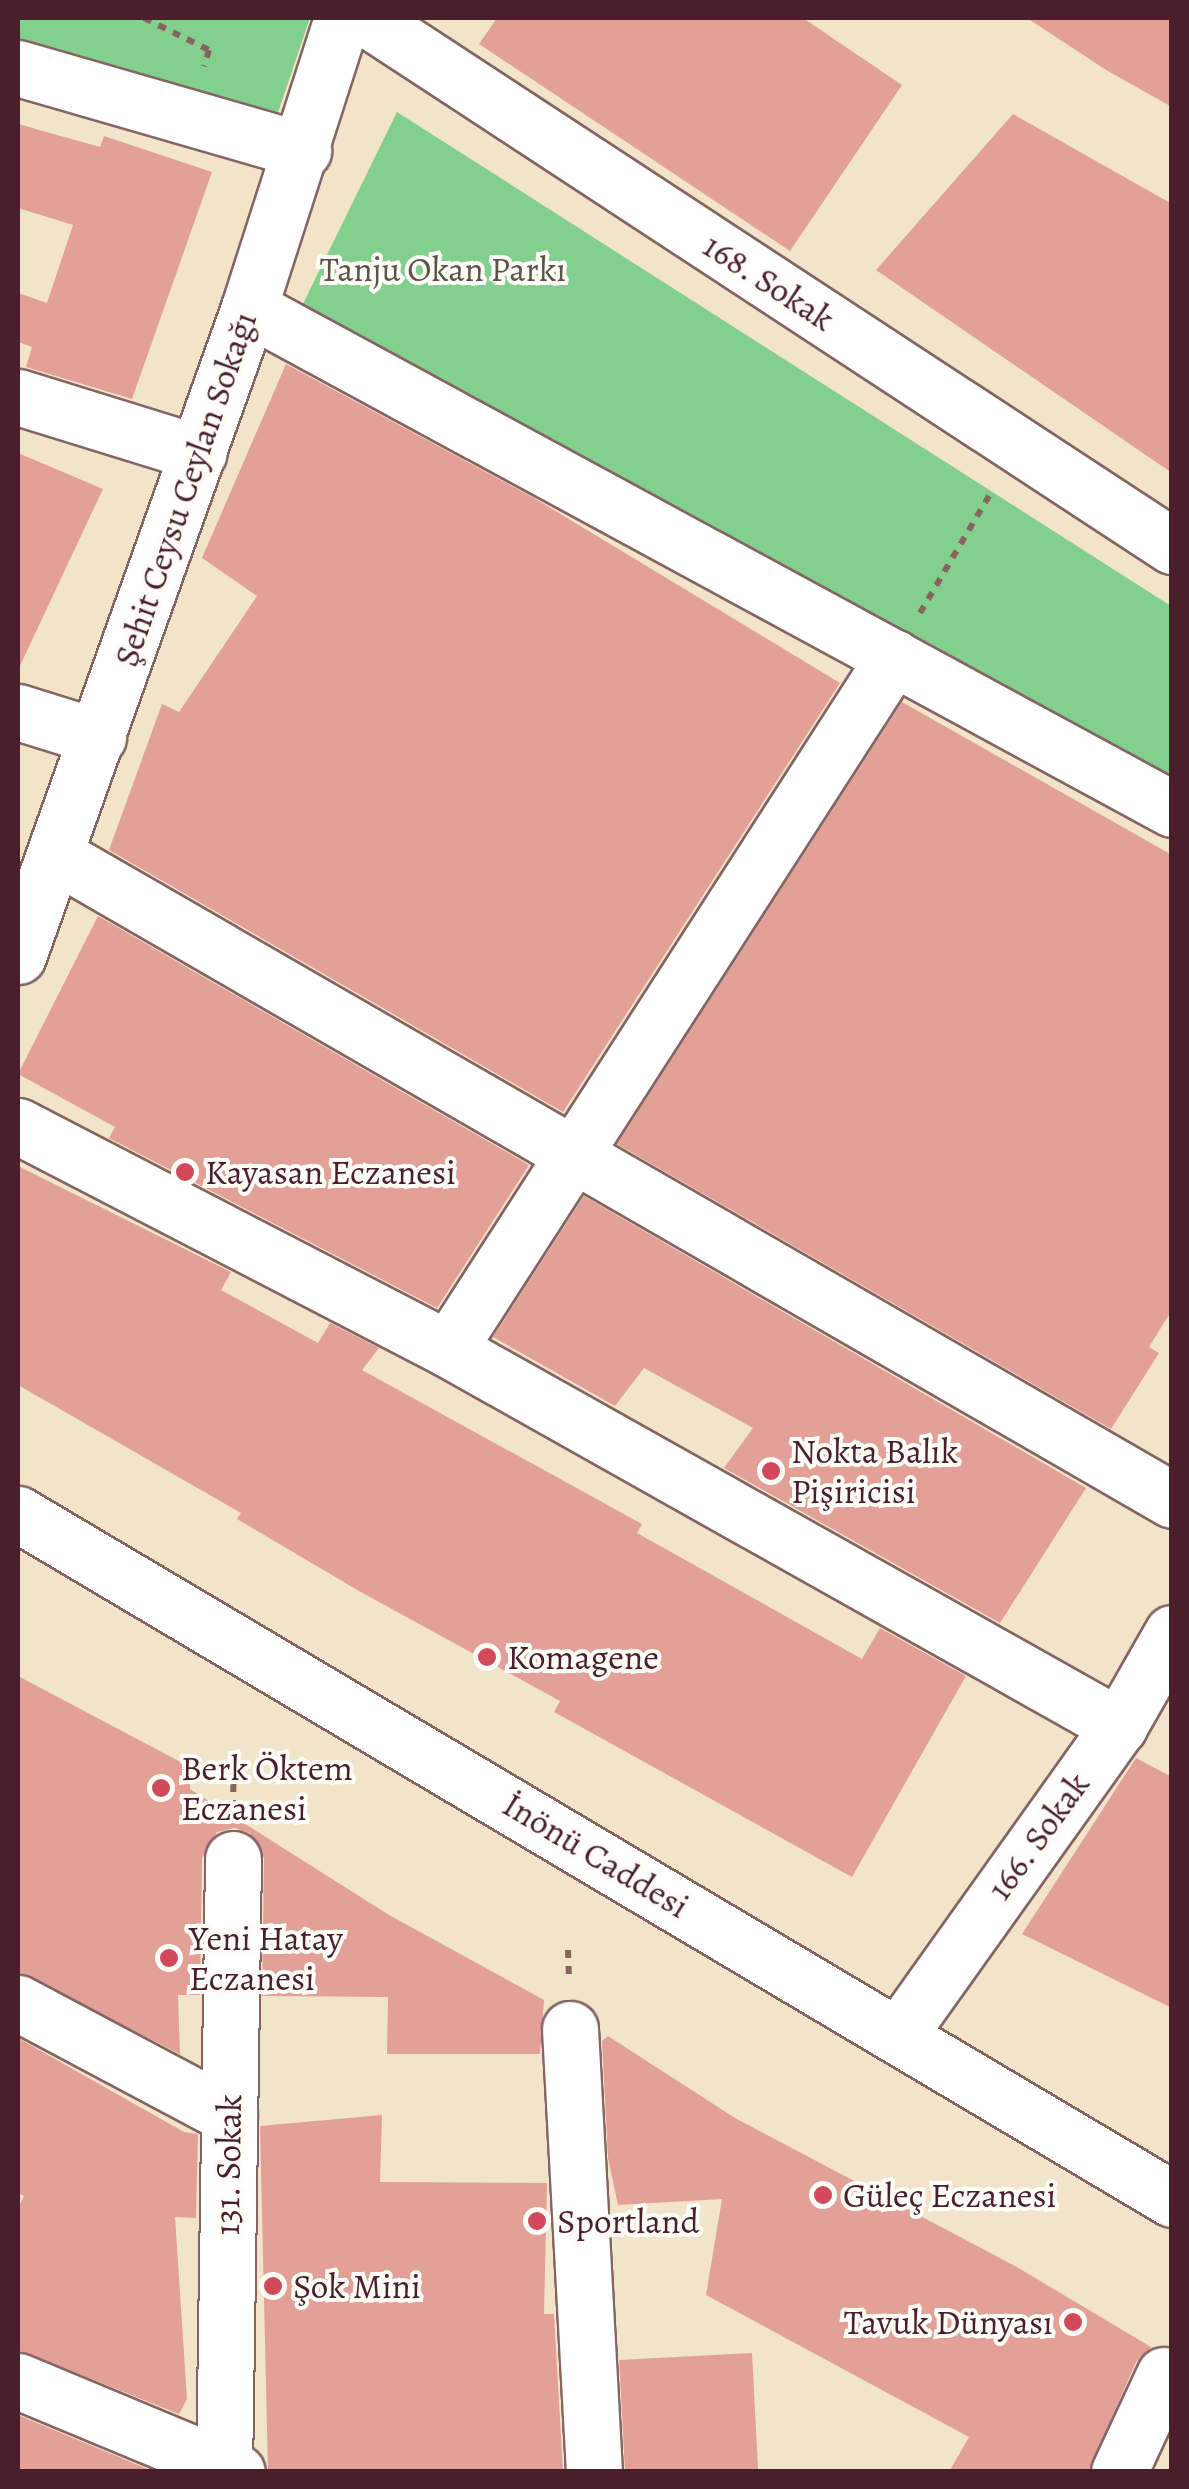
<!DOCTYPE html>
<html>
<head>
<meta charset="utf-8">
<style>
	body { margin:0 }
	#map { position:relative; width:1189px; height:2489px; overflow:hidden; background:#f2e4c9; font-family:Alegreya,serif }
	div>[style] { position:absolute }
	.green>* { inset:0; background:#83d08e }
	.building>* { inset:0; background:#e2a096; transform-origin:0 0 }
	.path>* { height:6px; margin-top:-3px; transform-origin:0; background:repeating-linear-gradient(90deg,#856462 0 8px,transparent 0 16px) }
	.roads { filter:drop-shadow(2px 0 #856462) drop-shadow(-2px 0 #856462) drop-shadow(0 2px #856462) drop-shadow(0 -2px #856462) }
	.minor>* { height:55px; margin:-27.5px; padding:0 27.5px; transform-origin:27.5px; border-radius:27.5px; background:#fff }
	.major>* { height:55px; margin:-27.5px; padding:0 27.5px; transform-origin:27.5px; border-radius:27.5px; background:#fff }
	.dots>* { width:28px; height:28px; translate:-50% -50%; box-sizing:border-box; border:5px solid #fdfcf7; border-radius:50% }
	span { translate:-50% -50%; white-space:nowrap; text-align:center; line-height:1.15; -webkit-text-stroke:8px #fdfcf7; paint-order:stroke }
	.park-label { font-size:35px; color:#5b5449 }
	.street-label { font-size:35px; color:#4a1f2b }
	.poi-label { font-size:35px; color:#4a1f2b }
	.left { translate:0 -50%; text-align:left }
	.right { translate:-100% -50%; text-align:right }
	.frame { position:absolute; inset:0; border:20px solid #4a1f2b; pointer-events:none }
</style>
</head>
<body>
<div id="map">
	<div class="green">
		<div style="clip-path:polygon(18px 18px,310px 18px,272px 130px,18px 49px)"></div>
		<div style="clip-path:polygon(397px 112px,1171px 606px,1171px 784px,298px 314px)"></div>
	</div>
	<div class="building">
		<div style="clip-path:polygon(497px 18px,803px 18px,902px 85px,790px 251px,479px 44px)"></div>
		<div style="clip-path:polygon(1027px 18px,1172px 18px,1172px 107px,1106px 70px)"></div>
		<div style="clip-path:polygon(1013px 114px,1172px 204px,1172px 473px,876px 270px)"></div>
		<div style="clip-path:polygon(18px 124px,100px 147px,104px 136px,212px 172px,132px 399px,26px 367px,32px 347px,18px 342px,18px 293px,47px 303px,73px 225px,18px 208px)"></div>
		<div style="clip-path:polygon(286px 364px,534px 498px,840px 683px,563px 1112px,109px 850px,162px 704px,179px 712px,257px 596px,202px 558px)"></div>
		<div style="clip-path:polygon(18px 453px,103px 489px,18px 670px)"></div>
		<div style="clip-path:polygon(902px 702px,1172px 855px,1172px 1310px,1149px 1347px,1159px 1353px,1111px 1429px,617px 1144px)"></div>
		<div style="clip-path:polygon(98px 916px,529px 1165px,437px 1308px,109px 1138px,115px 1127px,18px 1074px)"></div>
		<div style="clip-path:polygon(18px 1166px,231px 1272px,221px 1290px,318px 1343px,330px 1323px,379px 1348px,362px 1370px,642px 1524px,637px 1533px,862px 1659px,880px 1628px,966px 1676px,852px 1877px,554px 1712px,560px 1701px,359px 1591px,237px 1519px,241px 1513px,18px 1385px)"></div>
		<div style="clip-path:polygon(584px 1196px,1086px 1488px,1000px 1623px,724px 1468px,753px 1428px,644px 1368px,615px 1406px,493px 1337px)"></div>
		<div style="clip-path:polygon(18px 1676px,190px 1767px,190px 1789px,389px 1915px,544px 2000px,540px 2054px,387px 2054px,388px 1997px,262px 1996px,264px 1858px,250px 1833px,234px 1828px,217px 1832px,202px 1858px,200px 1995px,178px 1995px,180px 2054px,18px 1972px)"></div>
		<div style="clip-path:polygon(1136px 1758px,1172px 1777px,1172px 2008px,1022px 1934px)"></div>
		<div style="clip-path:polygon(608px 2036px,735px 2118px,1015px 2266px,1151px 2347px,1136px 2362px,1088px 2472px,949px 2472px,969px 2437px,706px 2295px,722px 2199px,618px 2205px,608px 2158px,602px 2041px)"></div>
		<div style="clip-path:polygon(18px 2038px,184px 2132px,198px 2134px,196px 2218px,175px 2217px,187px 2399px,179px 2414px,18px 2350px,18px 2208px,24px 2196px,18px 2193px)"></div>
		<div style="clip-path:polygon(382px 2115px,380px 2182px,547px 2183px,544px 2314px,554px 2314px,563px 2472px,268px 2472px,260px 2126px)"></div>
		<div style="left:752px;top:2353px;width:119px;height:133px;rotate:87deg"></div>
		<div style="clip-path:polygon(18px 2415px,150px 2470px,18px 2472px)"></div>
	</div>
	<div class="path">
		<div style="left:144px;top:18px;width:72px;rotate:26.2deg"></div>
		<div style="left:209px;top:50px;width:17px;rotate:107deg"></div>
		<div style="left:920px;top:613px;width:142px;rotate:-59.5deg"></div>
		<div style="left:233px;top:1808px;width:57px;rotate:-89deg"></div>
		<div style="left:568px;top:1950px;width:28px;rotate:88deg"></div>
	</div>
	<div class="roads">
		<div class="minor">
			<div style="left:366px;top:18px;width:964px;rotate:33.23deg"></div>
			<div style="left:18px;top:68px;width:297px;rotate:16.1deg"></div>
			<div style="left:249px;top:308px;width:1050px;rotate:28.49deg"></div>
			<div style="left:18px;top:397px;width:189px;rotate:17.2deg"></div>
			<div style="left:18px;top:712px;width:84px;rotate:17.4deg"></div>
			<div style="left:55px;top:855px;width:1290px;rotate:30deg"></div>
			<div style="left:18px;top:956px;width:688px;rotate:-70.38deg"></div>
			<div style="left:249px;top:308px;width:305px;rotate:-72.2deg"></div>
			<div style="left:18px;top:1126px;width:484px;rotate:27.4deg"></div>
			<div style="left:448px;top:1349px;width:770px;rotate:29.33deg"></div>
			<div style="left:448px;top:1349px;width:823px;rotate:-57.2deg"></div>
			<div style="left:18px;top:2003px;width:239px;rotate:28deg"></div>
			<div style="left:570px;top:2029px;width:444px;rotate:86.9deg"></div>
			<div style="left:899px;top:2034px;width:379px;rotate:-54.5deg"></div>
			<div style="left:1119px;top:1726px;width:107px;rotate:-60.3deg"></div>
			<div style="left:18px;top:2381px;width:237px;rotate:22.6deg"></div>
			<div style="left:224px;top:2472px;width:613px;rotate:-89.16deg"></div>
			<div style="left:1119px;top:2472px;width:107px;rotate:-65.1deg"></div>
		</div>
		<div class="major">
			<div style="left:18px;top:1514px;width:1342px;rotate:30.69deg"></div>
		</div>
	</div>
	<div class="dots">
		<div style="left:185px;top:1172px;background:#d1495b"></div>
		<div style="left:771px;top:1471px;background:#d1495b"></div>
		<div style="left:487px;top:1657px;background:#d1495b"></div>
		<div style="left:161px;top:1788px;background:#d1495b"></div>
		<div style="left:169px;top:1958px;background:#d1495b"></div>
		<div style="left:823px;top:2195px;background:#d1495b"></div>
		<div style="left:537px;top:2221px;background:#d1495b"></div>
		<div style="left:273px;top:2286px;background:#d1495b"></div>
		<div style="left:1073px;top:2322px;background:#d1495b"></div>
	</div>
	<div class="park-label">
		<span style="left:443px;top:269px">Tanju Okan Parkı</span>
	</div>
	<div class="street-label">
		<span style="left:769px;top:282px;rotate:33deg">168. Sokak</span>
		<span style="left:185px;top:489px;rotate:-71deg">Şehit Ceysu Ceylan Sokağı</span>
		<span style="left:1038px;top:1836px;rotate:-54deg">166. Sokak</span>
		<span style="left:596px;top:1855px;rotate:31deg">İnönü Caddesi</span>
		<span style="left:228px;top:2165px;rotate:-89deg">131. Sokak</span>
	</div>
	<div class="poi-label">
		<span class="left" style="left:205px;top:1172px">Kayasan Eczanesi</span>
		<span class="left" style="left:791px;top:1471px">Nokta Balık<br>Pişiricisi</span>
		<span class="left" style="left:507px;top:1657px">Komagene</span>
		<span class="left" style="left:181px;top:1788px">Berk Öktem<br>Eczanesi</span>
		<span class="left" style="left:189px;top:1958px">Yeni Hatay<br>Eczanesi</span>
		<span class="left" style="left:843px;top:2195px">Güleç Eczanesi</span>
		<span class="left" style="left:557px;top:2221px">Sportland</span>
		<span class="left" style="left:293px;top:2286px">Şok Mini</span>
		<span class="right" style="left:1053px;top:2322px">Tavuk Dünyası</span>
	</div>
	<div class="frame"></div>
</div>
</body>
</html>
